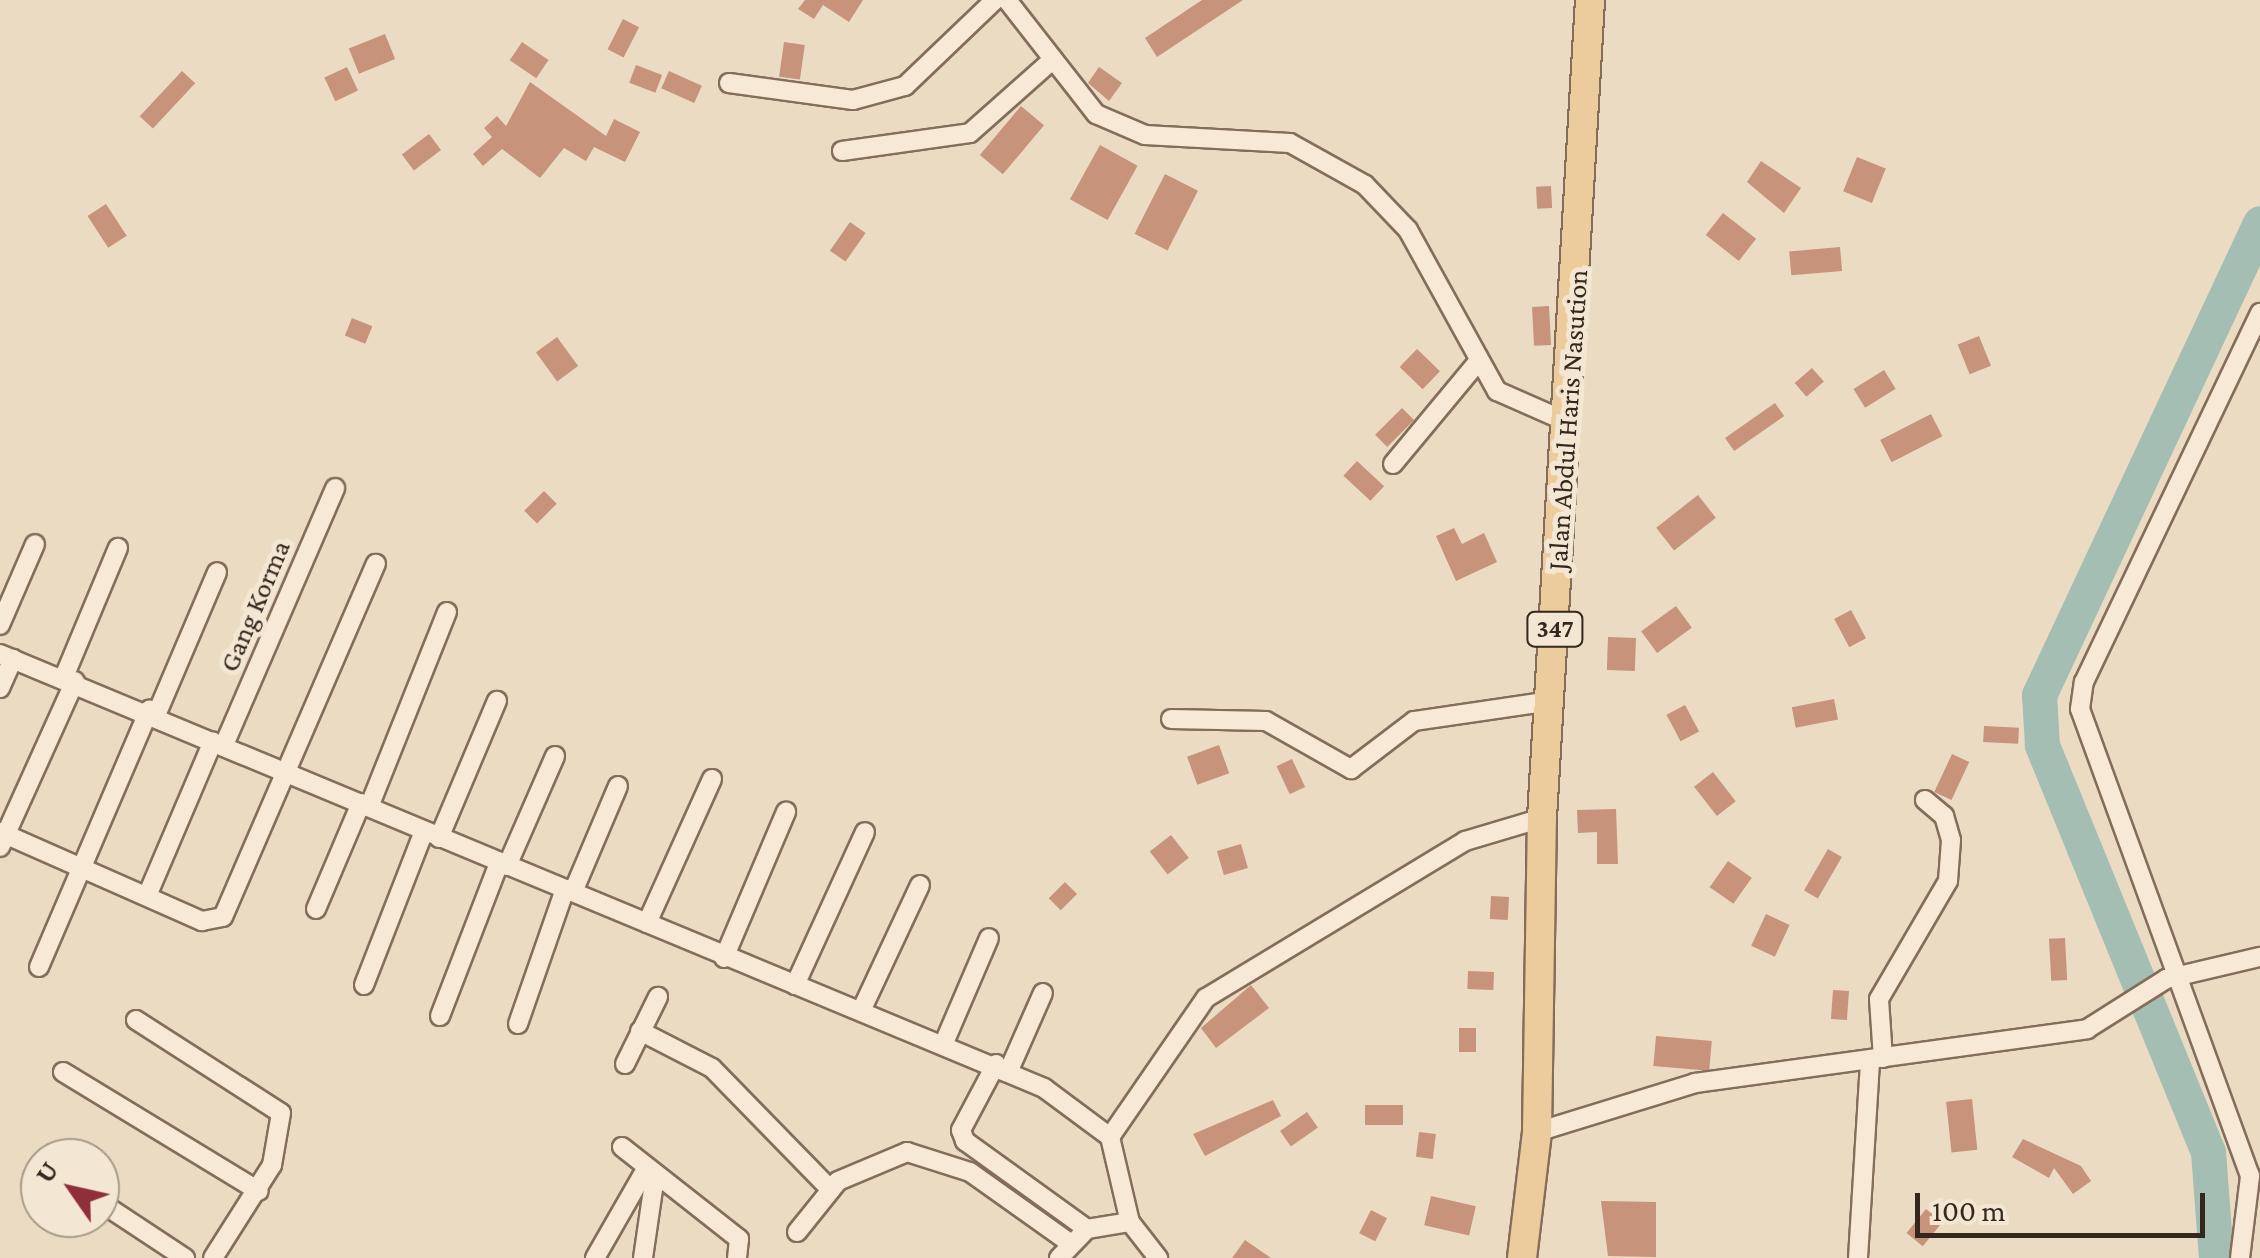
<!DOCTYPE html>
<html>
<head>
<meta charset="utf-8">
<style>
	body { margin:0 }
	#map { position:relative; width:2260px; height:1258px; overflow:hidden; background:#ebdbc3; font-family:"Crimson Pro",serif }
	div>[style] { position:absolute }
	.river>* { height:35px; margin:-17.5px; padding:0 17.5px; transform-origin:17.5px; border-radius:17.5px; background:#a5beb4 }
	.building>* { inset:0; background:#c7937b; transform-origin:0 0 }
	.roads { filter:drop-shadow(2px 0 #846d5b) drop-shadow(-2px 0 #846d5b) drop-shadow(0 2px #846d5b) drop-shadow(0 -2px #846d5b) }
	.street>* { height:18px; margin:-9px; padding:0 9px; transform-origin:9px; border-radius:9px; background:#f7e9d6 }
	.primary>* { height:28px; margin:-14px; padding:0 14px; transform-origin:14px; border-radius:14px; background:#eccc9d }
	span { translate:-50% -50%; white-space:nowrap; text-align:center; line-height:1.15; -webkit-text-stroke:10px #f3e6d2; paint-order:stroke }
	.shield-label span { padding:2px 8px; background:#f3e6d2; border:2px solid; border-radius:8px; -webkit-text-stroke-width:0 }
	.shield-label { font-size:25px; color:#35271e; font-weight:700 }
	.street-label { font-size:28px; color:#35271e }
	.north { position:absolute; left:20px; top:1138px; width:100px; height:100px; box-sizing:border-box; background:#f3e6d2; border:2px solid #a79a8a; border-radius:50%; rotate:304deg; font-size:28px; font-weight:700; line-height:40px; text-align:center; color:#35271e }
	.north::after { content:''; display:block; margin:auto; width:35px; height:45px; background:#902f39; clip-path:polygon(50% 0,100% 100%,50% 72%,0 100%) }
	.scale { position:absolute; left:1915px; top:1193px; width:290px; height:45px; box-sizing:border-box; border:5px solid #35271e; border-top:0; padding-left:12px; font-size:30px; line-height:35px; white-space:nowrap; color:#35271e; -webkit-text-stroke:8px #f3e6d2; paint-order:stroke }
</style>
</head>
<body>
<div id="map">
	<div class="river">
		<div style="left:2216px;top:1258px;width:106px;rotate:-94.3deg"></div>
		<div style="left:2208px;top:1152px;width:440px;rotate:-112.2deg"></div>
		<div style="left:2042px;top:745px;width:50px;rotate:-93.4deg"></div>
		<div style="left:2039px;top:695px;width:521px;rotate:-64.91deg"></div>
	</div>
	<div class="building">
		<div style="clip-path:polygon(805px 0,863px 0,849px 22px,823px 5px,814px 19px,798px 9px)"></div>
		<div style="clip-path:polygon(1202px 0,1243px 0,1157px 57px,1145px 38px)"></div>
		<div style="left:623px;top:19px;width:18px;height:34px;rotate:27deg"></div>
		<div style="left:385px;top:34px;width:27px;height:39px;rotate:68deg"></div>
		<div style="left:522px;top:42px;width:32px;height:22px;rotate:34deg"></div>
		<div style="left:784px;top:42px;width:21px;height:35px;rotate:8deg"></div>
		<div style="left:636px;top:65px;width:28px;height:19px;rotate:21deg"></div>
		<div style="left:347px;top:67px;width:26px;height:25px;rotate:65deg"></div>
		<div style="clip-path:polygon(1099px 67px,1122px 83px,1109px 101px,1088px 83px)"></div>
		<div style="left:182px;top:71px;width:18px;height:62px;rotate:43deg"></div>
		<div style="left:669px;top:71px;width:36px;height:19px;rotate:24deg"></div>
		<div style="clip-path:polygon(530px 82px,606px 136px,614px 119px,640px 132px,625px 162px,594px 147px,586px 161px,564px 148px,540px 178px,502px 149px,483px 166px,473px 154px,492px 137px,484px 128px,497px 116px,506px 126px)"></div>
		<div style="left:1021px;top:106px;width:30px;height:64px;rotate:40deg"></div>
		<div style="left:429px;top:134px;width:20px;height:34px;rotate:53deg"></div>
		<div style="left:1100px;top:145px;width:43px;height:62px;rotate:29deg"></div>
		<div style="left:1857px;top:157px;width:31px;height:37px;rotate:22deg"></div>
		<div style="clip-path:polygon(1761px 161px,1801px 188px,1784px 213px,1747px 182px)"></div>
		<div style="left:1165px;top:174px;width:37px;height:67px;rotate:27deg"></div>
		<div style="left:1551px;top:186px;width:22px;height:15px;rotate:87deg"></div>
		<div style="left:106px;top:204px;width:38px;height:22px;rotate:57deg"></div>
		<div style="left:1723px;top:213px;width:42px;height:28px;rotate:38deg"></div>
		<div style="left:850px;top:222px;width:19px;height:35px;rotate:35deg"></div>
		<div style="left:1840px;top:247px;width:24px;height:51px;rotate:85deg"></div>
		<div style="left:1549px;top:306px;width:39px;height:17px;rotate:87deg"></div>
		<div style="left:352px;top:318px;width:22px;height:19px;rotate:22deg"></div>
		<div style="left:1979px;top:336px;width:32px;height:23px;rotate:68deg"></div>
		<div style="left:557px;top:337px;width:36px;height:26px;rotate:54deg"></div>
		<div style="left:1417px;top:349px;width:32px;height:25px;rotate:44deg"></div>
		<div style="left:1812px;top:368px;width:18px;height:23px;rotate:49deg"></div>
		<div style="left:1884px;top:370px;width:22px;height:36px;rotate:58deg"></div>
		<div style="left:1775px;top:403px;width:16px;height:61px;rotate:55deg"></div>
		<div style="left:1402px;top:408px;width:17px;height:38px;rotate:45deg"></div>
		<div style="left:1931px;top:414px;width:25px;height:57px;rotate:63deg"></div>
		<div style="left:1357px;top:461px;width:37px;height:20px;rotate:43deg"></div>
		<div style="left:544px;top:491px;width:18px;height:28px;rotate:45deg"></div>
		<div style="left:1698px;top:495px;width:29px;height:53px;rotate:52deg"></div>
		<div style="clip-path:polygon(1454px 528px,1462px 544px,1484px 533px,1497px 562px,1456px 581px,1436px 536px)"></div>
		<div style="left:1676px;top:606px;width:27px;height:43px;rotate:54deg"></div>
		<div style="left:1851px;top:610px;width:32px;height:19px;rotate:62deg"></div>
		<div style="left:1608px;top:637px;width:28px;height:33px;rotate:2deg"></div>
		<div style="left:1834px;top:699px;width:21px;height:43px;rotate:79deg"></div>
		<div style="left:1685px;top:705px;width:30px;height:21px;rotate:62deg"></div>
		<div style="left:1984px;top:726px;width:35px;height:16px;rotate:3deg"></div>
		<div style="left:1219px;top:745px;width:30px;height:34px;rotate:70deg"></div>
		<div style="left:1952px;top:754px;width:19px;height:42px;rotate:25deg"></div>
		<div style="left:1292px;top:759px;width:31px;height:17px;rotate:65deg"></div>
		<div style="left:1713px;top:772px;width:37px;height:24px;rotate:52deg"></div>
		<div style="clip-path:polygon(1616px 809px,1618px 864px,1597px 864px,1597px 832px,1578px 833px,1577px 810px)"></div>
		<div style="left:1171px;top:835px;width:29px;height:27px;rotate:52deg"></div>
		<div style="left:1241px;top:844px;width:25px;height:25px;rotate:74deg"></div>
		<div style="left:1828px;top:849px;width:16px;height:48px;rotate:30deg"></div>
		<div style="left:1728px;top:861px;width:29px;height:32px;rotate:35deg"></div>
		<div style="left:1065px;top:882px;width:17px;height:23px;rotate:45deg"></div>
		<div style="left:1491px;top:896px;width:18px;height:23px;rotate:3deg"></div>
		<div style="left:1766px;top:914px;width:26px;height:35px;rotate:25deg"></div>
		<div style="left:2065px;top:938px;width:42px;height:16px;rotate:87deg"></div>
		<div style="left:1468px;top:971px;width:26px;height:18px;rotate:2deg"></div>
		<div style="clip-path:polygon(1251px 985px,1269px 1008px,1216px 1048px,1201px 1028px)"></div>
		<div style="left:1833px;top:990px;width:16px;height:29px;rotate:4deg"></div>
		<div style="left:1459px;top:1028px;width:17px;height:24px"></div>
		<div style="left:1656px;top:1036px;width:56px;height:30px;rotate:5deg"></div>
		<div style="left:1972px;top:1099px;width:51px;height:26px;rotate:84deg"></div>
		<div style="clip-path:polygon(1273px 1100px,1281px 1116px,1205px 1156px,1193px 1134px)"></div>
		<div style="left:1365px;top:1105px;width:38px;height:20px"></div>
		<div style="left:1307px;top:1112px;width:19px;height:33px;rotate:55deg"></div>
		<div style="left:1419px;top:1132px;width:17px;height:25px;rotate:7deg"></div>
		<div style="clip-path:polygon(2023px 1139px,2081px 1166px,2091px 1181px,2073px 1194px,2054px 1168px,2049px 1178px,2012px 1157px)"></div>
		<div style="left:1431px;top:1196px;width:46px;height:30px;rotate:13deg"></div>
		<div style="clip-path:polygon(1601px 1201px,1656px 1202px,1656px 1257px,1608px 1256px)"></div>
		<div style="left:1926px;top:1209px;width:21px;height:31px;rotate:39deg"></div>
		<div style="left:1371px;top:1210px;width:18px;height:26px;rotate:27deg"></div>
		<div style="clip-path:polygon(1245px 1240px,1271px 1258px,1232px 1258px)"></div>
	</div>
	<div class="roads">
		<div class="street">
			<div style="left:1007px;top:0;width:145px;rotate:52deg"></div>
			<div style="left:1096px;top:114px;width:53px;rotate:23.2deg"></div>
			<div style="left:1145px;top:135px;width:145px;rotate:3.2deg"></div>
			<div style="left:1290px;top:143px;width:86px;rotate:29.2deg"></div>
			<div style="left:1365px;top:185px;width:62px;rotate:46.3deg"></div>
			<div style="left:1408px;top:230px;width:184px;rotate:61.1deg"></div>
			<div style="left:1497px;top:391px;width:80px;rotate:23.7deg"></div>
			<div style="left:729px;top:83px;width:125px;rotate:7.8deg"></div>
			<div style="left:853px;top:100px;width:54px;rotate:-15.1deg"></div>
			<div style="left:905px;top:86px;width:124px;rotate:-43.7deg"></div>
			<div style="left:842px;top:151px;width:129px;rotate:-8deg"></div>
			<div style="left:970px;top:133px;width:107px;rotate:-41.6deg"></div>
			<div style="left:1393px;top:464px;width:130px;rotate:-50.3deg"></div>
			<div style="left:0;top:625px;width:88px;rotate:-66.6deg"></div>
			<div style="left:0;top:654px;width:1131px;rotate:22.57deg"></div>
			<div style="left:1044px;top:1088px;width:82px;rotate:36.6deg"></div>
			<div style="left:1110px;top:1137px;width:87px;rotate:76.8deg"></div>
			<div style="left:1130px;top:1222px;width:46px;rotate:52.1deg"></div>
			<div style="left:64px;top:677px;width:140px;rotate:-67.3deg"></div>
			<div style="left:0;top:688px;width:32px;rotate:-66deg"></div>
			<div style="left:157px;top:713px;width:153px;rotate:-66.9deg"></div>
			<div style="left:1171px;top:719px;width:95px;rotate:1.2deg"></div>
			<div style="left:1266px;top:721px;width:98px;rotate:29.5deg"></div>
			<div style="left:1351px;top:769px;width:79px;rotate:-37.3deg"></div>
			<div style="left:1414px;top:721px;width:138px;rotate:-8.3deg"></div>
			<div style="left:224px;top:745px;width:280px;rotate:-66.6deg"></div>
			<div style="left:369px;top:807px;width:210px;rotate:-68.2deg"></div>
			<div style="left:0;top:832px;width:221px;rotate:23.8deg"></div>
			<div style="left:202px;top:921px;width:21px;rotate:-11deg"></div>
			<div style="left:223px;top:917px;width:385px;rotate:-66.6deg"></div>
			<div style="left:439px;top:838px;width:149px;rotate:-67.1deg"></div>
			<div style="left:0;top:847px;width:182px;rotate:-65.7deg"></div>
			<div style="left:507px;top:866px;width:120px;rotate:-66.4deg"></div>
			<div style="left:573px;top:892px;width:115px;rotate:-67deg"></div>
			<div style="left:147px;top:896px;width:168px;rotate:-66.9deg"></div>
			<div style="left:316px;top:909px;width:115px;rotate:-67deg"></div>
			<div style="left:647px;top:923px;width:158px;rotate:-65.7deg"></div>
			<div style="left:724px;top:958px;width:159px;rotate:-67deg"></div>
			<div style="left:39px;top:967px;width:280px;rotate:-66.8deg"></div>
			<div style="left:364px;top:985px;width:165px;rotate:-68.7deg"></div>
			<div style="left:795px;top:985px;width:168px;rotate:-65.4deg"></div>
			<div style="left:861px;top:1011px;width:139px;rotate:-64.9deg"></div>
			<div style="left:440px;top:1016px;width:164px;rotate:-68.9deg"></div>
			<div style="left:136px;top:1020px;width:172px;rotate:32.7deg"></div>
			<div style="left:281px;top:1113px;width:53px;rotate:99.8deg"></div>
			<div style="left:272px;top:1165px;width:110px;rotate:122.4deg"></div>
			<div style="left:518px;top:1024px;width:143px;rotate:-70.8deg"></div>
			<div style="left:640px;top:1031px;width:81px;rotate:27.2deg"></div>
			<div style="left:712px;top:1068px;width:170px;rotate:45.7deg"></div>
			<div style="left:944px;top:1043px;width:114px;rotate:-66.8deg"></div>
			<div style="left:1883px;top:1058px;width:59px;rotate:-93.9deg"></div>
			<div style="left:1879px;top:999px;width:137px;rotate:-59.7deg"></div>
			<div style="left:1948px;top:881px;width:41px;rotate:-85.8deg"></div>
			<div style="left:1951px;top:840px;width:25px;rotate:-106deg"></div>
			<div style="left:1944px;top:816px;width:25px;rotate:-140deg"></div>
			<div style="left:625px;top:1064px;width:75px;rotate:-63.8deg"></div>
			<div style="left:996px;top:1064px;width:75px;rotate:117.9deg"></div>
			<div style="left:961px;top:1130px;width:12px;rotate:70deg"></div>
			<div style="left:965px;top:1141px;width:150px;rotate:35.8deg"></div>
			<div style="left:1009px;top:1070px;width:84px;rotate:-66.2deg"></div>
			<div style="left:63px;top:1072px;width:229px;rotate:31.3deg"></div>
			<div style="left:1537px;top:1132px;width:165px;rotate:-17.2deg"></div>
			<div style="left:1695px;top:1083px;width:396px;rotate:-7.8deg"></div>
			<div style="left:2087px;top:1029px;width:93px;rotate:-32.3deg"></div>
			<div style="left:2166px;top:979px;width:97px;rotate:-13.2deg"></div>
			<div style="left:1110px;top:1137px;width:169px;rotate:-55.4deg"></div>
			<div style="left:1206px;top:998px;width:303px;rotate:-31.2deg"></div>
			<div style="left:1465px;top:841px;width:80px;rotate:-16.6deg"></div>
			<div style="left:622px;top:1147px;width:149px;rotate:38.2deg"></div>
			<div style="left:739px;top:1239px;width:19px;rotate:96deg"></div>
			<div style="left:100px;top:1202px;width:102px;rotate:33.4deg"></div>
			<div style="left:797px;top:1232px;width:65px;rotate:-51.2deg"></div>
			<div style="left:838px;top:1181px;width:75px;rotate:-22.8deg"></div>
			<div style="left:907px;top:1152px;width:66px;rotate:17.6deg"></div>
			<div style="left:970px;top:1172px;width:123px;rotate:35.4deg"></div>
			<div style="left:595px;top:1258px;width:103px;rotate:-60.2deg"></div>
			<div style="left:643px;top:1258px;width:83px;rotate:-81.7deg"></div>
			<div style="left:1059px;top:1258px;width:40px;rotate:-46deg"></div>
			<div style="left:1087px;top:1229px;width:44px;rotate:-9.2deg"></div>
			<div style="left:1858px;top:1258px;width:199px;rotate:-86.5deg"></div>
			<div style="left:2240px;top:1258px;width:83px;rotate:-83deg"></div>
			<div style="left:2250px;top:1176px;width:497px;rotate:-110deg"></div>
			<div style="left:2080px;top:709px;width:27px;rotate:-82deg"></div>
			<div style="left:2084px;top:682px;width:409px;rotate:-64.5deg"></div>
		</div>
		<div class="primary">
			<div style="left:1522px;top:1258px;width:127px;rotate:-83.2deg"></div>
			<div style="left:1537px;top:1132px;width:314px;rotate:-89.1deg"></div>
			<div style="left:1542px;top:818px;width:819px;rotate:-86.64deg"></div>
		</div>
	</div>
	<div class="shield-label">
		<span style="left:1555px;top:629px">347</span>
	</div>
	<div class="street-label">
		<span style="left:1568px;top:420px;rotate:-86deg">Jalan Abdul Haris Nasution</span>
		<span style="left:255px;top:606px;rotate:-67deg">Gang Korma</span>
	</div>
	<div class="north">U</div>
	<div class="scale">100 m</div>
</div>
</body>
</html>
